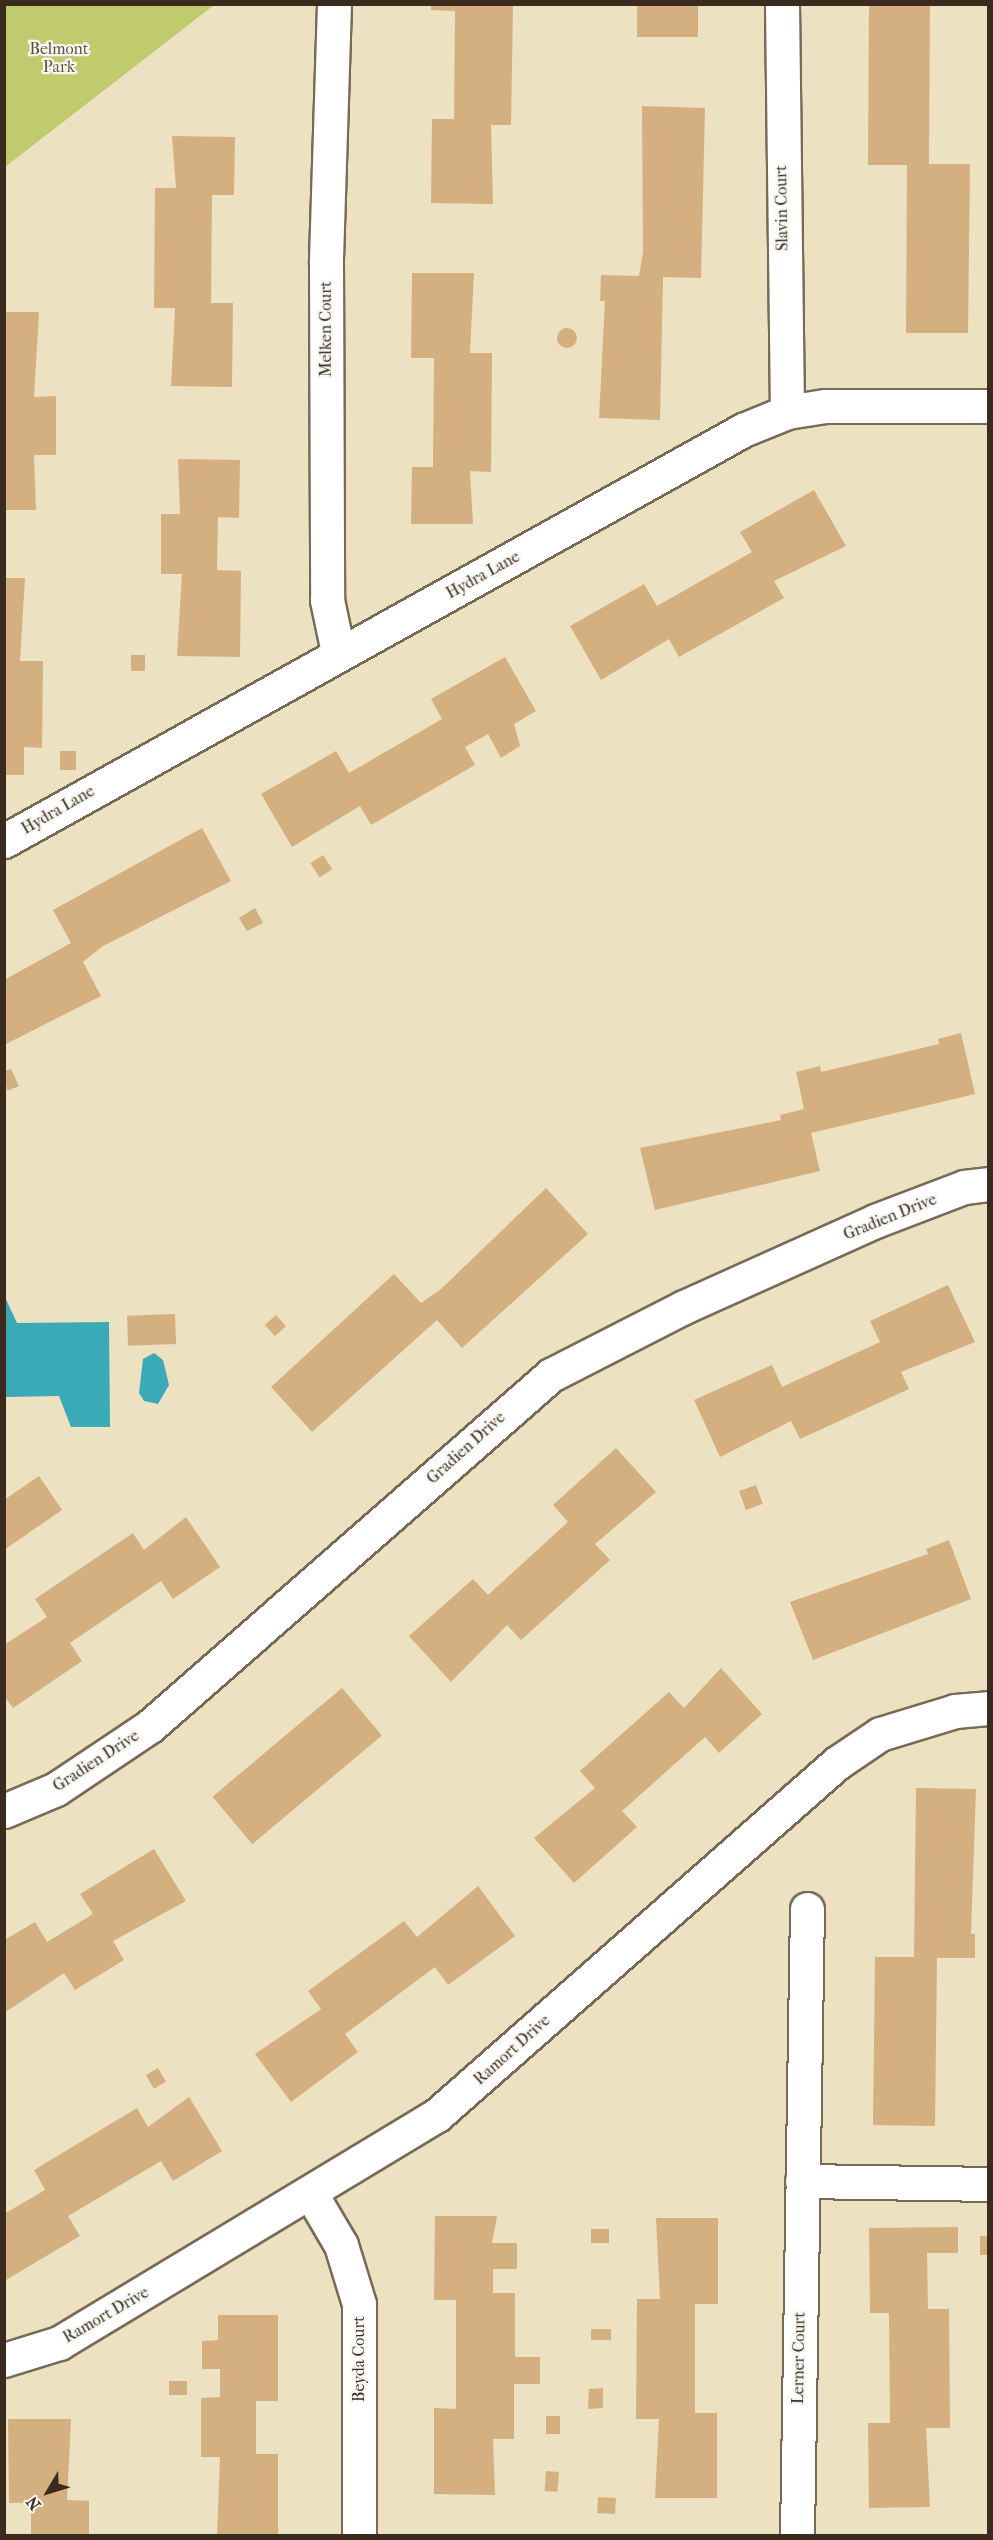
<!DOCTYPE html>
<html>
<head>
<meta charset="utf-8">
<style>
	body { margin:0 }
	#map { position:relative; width:993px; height:2540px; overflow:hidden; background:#ece1c0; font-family:"IM FELL French Canon",serif }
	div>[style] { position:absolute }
	.green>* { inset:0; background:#bfcb6d }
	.water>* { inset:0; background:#3aaab7 }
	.building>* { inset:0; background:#d4b080; transform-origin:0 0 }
	.round { border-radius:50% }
	.roads { filter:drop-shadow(2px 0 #796a57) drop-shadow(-2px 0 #796a57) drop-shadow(0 2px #796a57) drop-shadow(0 -2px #796a57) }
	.minor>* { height:33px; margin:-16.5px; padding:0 16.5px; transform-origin:16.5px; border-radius:16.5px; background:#fff }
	span { translate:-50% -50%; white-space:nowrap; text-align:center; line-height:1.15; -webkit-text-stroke:4.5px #f6f6f2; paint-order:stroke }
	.park-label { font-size:16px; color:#5c5232 }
	.street-label { font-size:16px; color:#3b2a1e }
	.frame { position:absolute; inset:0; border:6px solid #3b2a1e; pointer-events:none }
	.north { position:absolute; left:18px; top:2462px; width:60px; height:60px; -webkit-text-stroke:4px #f6f6f2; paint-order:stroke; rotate:232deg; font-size:16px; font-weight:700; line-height:24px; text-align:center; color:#3b2a1e }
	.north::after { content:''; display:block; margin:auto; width:21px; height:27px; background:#3b2a1e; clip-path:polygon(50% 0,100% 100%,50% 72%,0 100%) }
</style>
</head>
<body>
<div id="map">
	<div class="green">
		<div style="clip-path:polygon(5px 4px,214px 4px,214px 5px,5px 167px)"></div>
	</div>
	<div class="water">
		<div style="clip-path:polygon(4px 1295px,17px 1323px,109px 1322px,110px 1427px,71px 1427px,59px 1396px,5px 1397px)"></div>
		<div style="clip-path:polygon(154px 1353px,163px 1360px,169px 1385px,158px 1404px,144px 1401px,139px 1393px,143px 1359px)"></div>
	</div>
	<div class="building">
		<div style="clip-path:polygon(431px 4px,513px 6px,511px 125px,491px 125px,493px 204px,431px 203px,432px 119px,454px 119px,455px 11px,431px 10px)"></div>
		<div style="left:637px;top:4px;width:61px;height:33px"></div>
		<div style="clip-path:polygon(869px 4px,930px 4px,929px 164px,970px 164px,968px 333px,906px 333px,907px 165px,868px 165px)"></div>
		<div style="clip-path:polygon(642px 106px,705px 108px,701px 278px,663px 277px,660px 420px,599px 418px,605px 301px,600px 301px,601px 275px,639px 276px,643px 252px)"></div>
		<div style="clip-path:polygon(172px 136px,235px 137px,234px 195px,212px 195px,211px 303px,233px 303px,232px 387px,171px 386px,175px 308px,154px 308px,155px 188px,176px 188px)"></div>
		<div style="clip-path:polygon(412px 273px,474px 273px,470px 353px,492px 353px,491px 472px,470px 471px,473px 524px,411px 524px,412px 467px,433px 467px,434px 358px,411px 358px)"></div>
		<div style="clip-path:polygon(4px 312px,39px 312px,34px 397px,56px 396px,56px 455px,34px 455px,36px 510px,4px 510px)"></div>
		<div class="round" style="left:557px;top:328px;width:20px;height:20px"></div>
		<div style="clip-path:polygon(178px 459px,240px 460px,239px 518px,218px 517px,217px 570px,241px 571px,240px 657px,177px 656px,182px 574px,161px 574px,161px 514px,180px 514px)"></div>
		<div style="clip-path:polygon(814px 490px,846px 546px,774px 581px,784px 598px,679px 657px,669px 639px,601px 680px,570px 626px,644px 584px,657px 606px,752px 552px,740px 532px)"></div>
		<div style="clip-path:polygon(4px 578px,25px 578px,20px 661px,43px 661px,42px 748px,24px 747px,24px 775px,4px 775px)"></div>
		<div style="left:131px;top:655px;width:14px;height:16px"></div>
		<div style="clip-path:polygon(505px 657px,536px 711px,514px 724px,520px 746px,501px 758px,488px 734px,465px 747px,475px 765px,371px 825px,360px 806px,292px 847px,261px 794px,336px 751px,349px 773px,442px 719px,431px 699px)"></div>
		<div style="left:60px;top:751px;width:16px;height:19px"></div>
		<div style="clip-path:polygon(202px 828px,231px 881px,103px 946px,83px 962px,101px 996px,4px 1045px,4px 980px,71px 943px,53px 910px)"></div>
		<div style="left:323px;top:855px;width:17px;height:15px;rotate:57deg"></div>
		<div style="clip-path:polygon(255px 908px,263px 923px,247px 931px,239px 918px)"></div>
		<div style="clip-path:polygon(961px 1033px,975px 1094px,811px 1133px,820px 1171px,655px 1210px,640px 1148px,781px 1120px,780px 1115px,804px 1109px,796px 1072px,820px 1066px,821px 1072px,939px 1044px,938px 1039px)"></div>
		<div style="clip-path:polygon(11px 1069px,19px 1086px,7px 1091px,4px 1071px)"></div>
		<div style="clip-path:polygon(546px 1188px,588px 1234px,462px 1348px,437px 1320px,312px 1432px,271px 1387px,394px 1274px,421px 1303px,441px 1289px)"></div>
		<div style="clip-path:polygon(948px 1285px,975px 1342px,901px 1372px,909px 1389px,800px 1439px,791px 1421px,720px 1457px,694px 1400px,772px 1365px,782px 1387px,880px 1342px,870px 1321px)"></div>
		<div style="left:175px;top:1314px;width:30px;height:48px;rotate:88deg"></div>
		<div style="left:276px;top:1315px;width:15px;height:15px;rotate:48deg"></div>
		<div style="clip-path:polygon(616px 1448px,656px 1492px,595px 1544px,610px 1560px,521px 1640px,507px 1625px,451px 1682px,409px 1636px,473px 1579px,488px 1595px,568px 1522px,553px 1505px)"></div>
		<div style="clip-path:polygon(39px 1476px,62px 1510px,4px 1550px,4px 1500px)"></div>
		<div style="left:756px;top:1485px;width:20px;height:18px;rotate:70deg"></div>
		<div style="clip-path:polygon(186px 1517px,220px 1567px,173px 1599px,161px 1581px,70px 1643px,82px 1661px,13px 1708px,4px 1696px,4px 1645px,47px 1617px,35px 1599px,133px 1533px,144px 1550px)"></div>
		<div style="clip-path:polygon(949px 1540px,971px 1599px,813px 1660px,790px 1602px,928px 1554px,926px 1549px)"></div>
		<div style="clip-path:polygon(721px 1668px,762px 1714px,719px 1753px,705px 1737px,622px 1811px,637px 1827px,574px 1883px,534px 1838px,595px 1788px,580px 1771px,669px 1692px,684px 1708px)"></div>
		<div style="left:342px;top:1688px;width:62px;height:169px;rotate:50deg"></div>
		<div style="clip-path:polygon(916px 1788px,976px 1789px,971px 1934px,975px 1934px,975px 1958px,937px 1958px,935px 2126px,873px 2125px,875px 1957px,914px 1957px)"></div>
		<div style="clip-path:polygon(154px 1849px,186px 1901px,113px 1941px,124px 1960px,75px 1990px,64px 1973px,4px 2013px,4px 1940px,35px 1922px,47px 1942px,93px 1914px,80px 1894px)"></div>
		<div style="clip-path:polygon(478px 1886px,515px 1936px,448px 1985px,435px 1967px,345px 2034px,358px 2052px,291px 2102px,255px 2054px,321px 2009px,308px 1991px,404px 1921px,417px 1937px)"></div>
		<div style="left:158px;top:2068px;width:16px;height:14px;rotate:60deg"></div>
		<div style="clip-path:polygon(189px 2097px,222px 2151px,173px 2181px,161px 2161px,68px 2216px,80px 2236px,6px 2280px,4px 2214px,45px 2190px,34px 2170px,137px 2108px,148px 2127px)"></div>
		<div style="clip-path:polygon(435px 2216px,497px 2216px,492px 2243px,517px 2243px,517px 2269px,493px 2269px,493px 2293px,515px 2293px,515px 2357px,540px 2357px,540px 2384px,514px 2384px,514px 2439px,493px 2439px,495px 2495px,434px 2494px,434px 2408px,456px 2409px,456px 2300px,434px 2300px)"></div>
		<div style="clip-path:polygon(656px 2218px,718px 2218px,718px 2304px,695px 2304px,695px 2413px,717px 2413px,717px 2498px,655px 2498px,659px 2419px,636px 2419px,637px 2299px,660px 2299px)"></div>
		<div style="clip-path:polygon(958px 2227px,958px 2253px,927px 2253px,928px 2309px,949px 2309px,950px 2428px,926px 2428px,930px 2507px,869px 2508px,868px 2423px,890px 2423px,889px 2313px,870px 2313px,869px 2228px)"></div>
		<div style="left:591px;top:2229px;width:18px;height:14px"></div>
		<div style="left:980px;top:2236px;width:8px;height:19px"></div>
		<div style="clip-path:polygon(218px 2315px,278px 2315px,278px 2401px,256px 2401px,256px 2454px,278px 2454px,278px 2536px,217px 2536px,220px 2457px,201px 2457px,201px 2398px,220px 2397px,220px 2369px,202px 2369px,202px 2341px,218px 2340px)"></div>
		<div style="left:591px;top:2329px;width:20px;height:11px"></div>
		<div style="left:169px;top:2381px;width:18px;height:14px"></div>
		<div style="clip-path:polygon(603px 2388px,603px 2408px,588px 2409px,589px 2389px)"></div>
		<div style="left:546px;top:2416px;width:14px;height:18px"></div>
		<div style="clip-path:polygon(8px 2419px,71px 2419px,67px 2500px,89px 2501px,89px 2536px,31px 2536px,31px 2503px,9px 2503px)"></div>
		<div style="left:546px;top:2471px;width:13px;height:20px;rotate:4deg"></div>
		<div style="left:598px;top:2497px;width:18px;height:16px;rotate:3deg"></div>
	</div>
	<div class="roads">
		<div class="minor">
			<div style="left:334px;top:4px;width:259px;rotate:91.8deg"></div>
			<div style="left:326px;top:263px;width:337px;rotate:89.8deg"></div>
			<div style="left:327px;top:600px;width:53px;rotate:78.1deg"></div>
			<div style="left:782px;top:4px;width:408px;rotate:89.3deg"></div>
			<div style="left:4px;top:841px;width:846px;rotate:-29.08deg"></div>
			<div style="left:743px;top:430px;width:48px;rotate:-22.2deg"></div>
			<div style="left:787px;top:412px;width:39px;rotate:-9deg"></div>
			<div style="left:826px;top:406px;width:162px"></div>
			<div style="left:4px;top:1811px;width:56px;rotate:-22.9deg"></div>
			<div style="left:56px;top:1789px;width:113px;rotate:-33.8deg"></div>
			<div style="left:150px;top:1726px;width:533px;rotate:-41.2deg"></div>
			<div style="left:551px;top:1375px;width:149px;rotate:-27.1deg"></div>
			<div style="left:684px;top:1307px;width:209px;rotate:-24.2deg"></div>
			<div style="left:875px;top:1221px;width:95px;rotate:-20.9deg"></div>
			<div style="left:964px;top:1187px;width:24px;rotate:-7deg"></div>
			<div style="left:802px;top:2181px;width:186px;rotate:0.9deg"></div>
			<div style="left:311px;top:2194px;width:59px;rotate:59.5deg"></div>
			<div style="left:341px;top:2245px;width:62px;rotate:73deg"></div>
			<div style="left:359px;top:2304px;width:232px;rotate:90deg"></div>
			<div style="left:4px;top:2360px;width:58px;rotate:-17.2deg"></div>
			<div style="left:59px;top:2343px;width:441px;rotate:-31.1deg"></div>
			<div style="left:437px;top:2115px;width:533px;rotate:-41.35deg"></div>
			<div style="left:837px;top:1763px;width:52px;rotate:-34deg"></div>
			<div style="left:880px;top:1734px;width:78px;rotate:-17deg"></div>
			<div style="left:955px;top:1711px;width:33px;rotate:-5deg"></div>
			<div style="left:797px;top:2536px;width:627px;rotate:-89.09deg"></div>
		</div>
	</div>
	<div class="park-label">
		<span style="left:59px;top:58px">Belmont<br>Park</span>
	</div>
	<div class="street-label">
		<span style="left:782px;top:208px;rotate:-91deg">Slavin Court</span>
		<span style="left:326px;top:329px;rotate:-90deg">Melken Court</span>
		<span style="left:483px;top:575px;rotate:-29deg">Hydra Lane</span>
		<span style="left:58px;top:810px;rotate:-30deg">Hydra Lane</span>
		<span style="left:890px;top:1217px;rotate:-22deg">Gradien Drive</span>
		<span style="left:466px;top:1448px;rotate:-42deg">Gradien Drive</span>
		<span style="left:96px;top:1761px;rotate:-33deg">Gradien Drive</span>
		<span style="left:512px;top:2050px;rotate:-42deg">Ramort Drive</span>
		<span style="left:106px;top:2315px;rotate:-30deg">Ramort Drive</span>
		<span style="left:799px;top:2358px;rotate:-89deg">Lerner Court</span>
		<span style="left:359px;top:2359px;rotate:-90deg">Beyda Court</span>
	</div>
	<div class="frame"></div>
	<div class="north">N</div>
</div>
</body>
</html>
